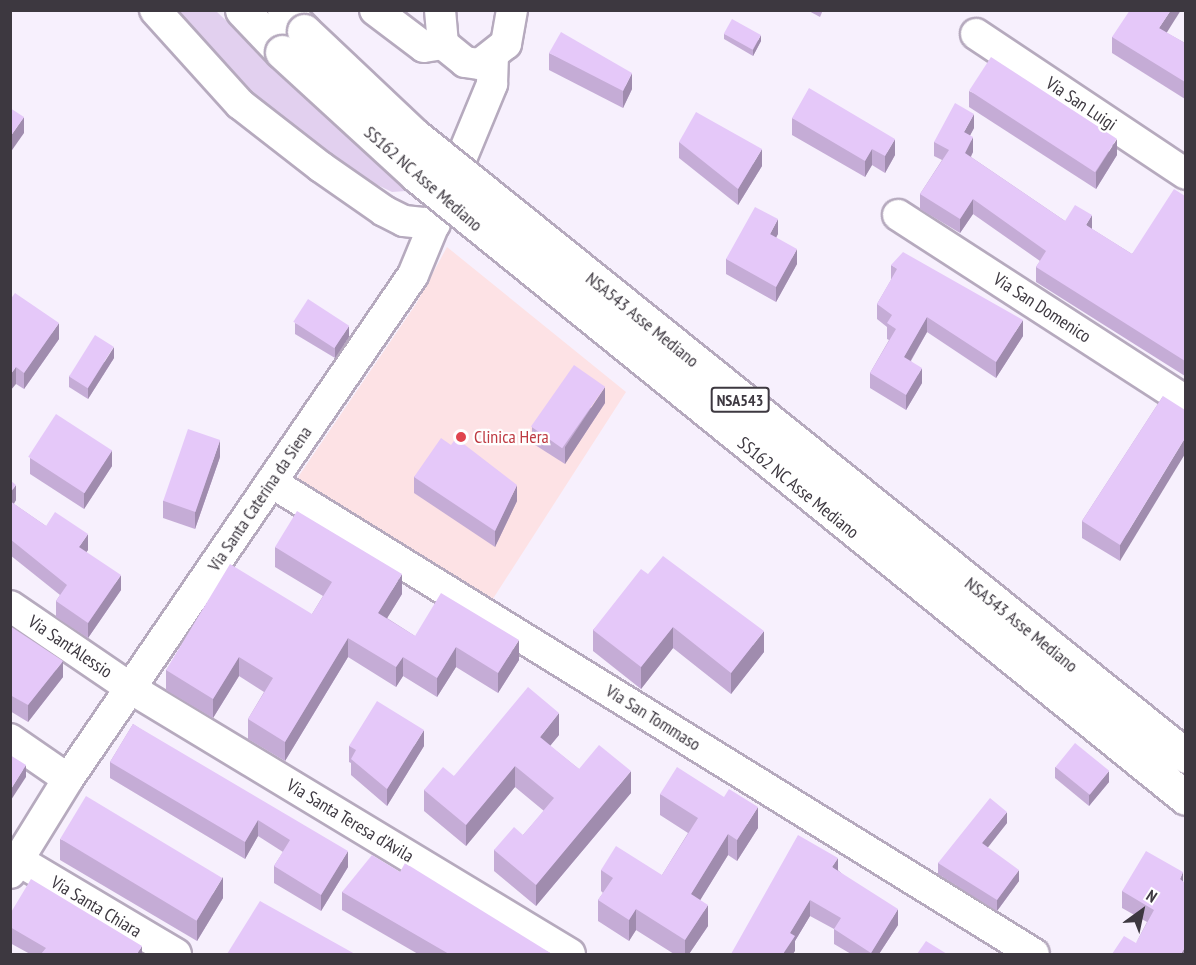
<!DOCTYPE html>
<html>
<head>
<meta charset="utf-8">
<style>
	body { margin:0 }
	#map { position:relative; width:1196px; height:965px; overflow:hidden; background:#f7f0fd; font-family:"PT Sans Narrow",sans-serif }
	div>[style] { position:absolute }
	.medical>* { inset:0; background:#fde2e5 }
	.green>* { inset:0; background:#e2d0ef }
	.roads { filter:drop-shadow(2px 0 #b6aabe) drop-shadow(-2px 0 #b6aabe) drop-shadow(0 2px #b6aabe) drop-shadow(0 -2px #b6aabe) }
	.minor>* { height:30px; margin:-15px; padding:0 15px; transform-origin:15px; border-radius:15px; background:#fff }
	.highway>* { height:33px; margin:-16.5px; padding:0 16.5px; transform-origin:16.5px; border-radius:16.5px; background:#fff }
	.bridges { filter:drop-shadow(2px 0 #b6aabe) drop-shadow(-2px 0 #b6aabe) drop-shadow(0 2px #b6aabe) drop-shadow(0 -2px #b6aabe) }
	.highway-bridge>* { height:33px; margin:-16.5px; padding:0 16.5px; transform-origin:16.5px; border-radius:16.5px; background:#fff }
	.wall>* { inset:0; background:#c5acd6 }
	.shaded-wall>* { inset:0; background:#a08cae }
	.building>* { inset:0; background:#e5c8f9; transform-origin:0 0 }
	.dots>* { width:16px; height:16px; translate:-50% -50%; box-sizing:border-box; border:3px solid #fff; border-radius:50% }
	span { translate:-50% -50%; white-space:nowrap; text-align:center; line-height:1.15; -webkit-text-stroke:4.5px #fff; paint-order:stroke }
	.shield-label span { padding:2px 4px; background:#fff; border:2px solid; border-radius:4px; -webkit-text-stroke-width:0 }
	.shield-label { font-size:16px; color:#3d3840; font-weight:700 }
	.street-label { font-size:18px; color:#3d3840 }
	.health-label { font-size:18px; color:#be3a42 }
	.left { translate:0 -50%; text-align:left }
	.frame { position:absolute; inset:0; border:12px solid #3d3840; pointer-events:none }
	.north { position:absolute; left:1112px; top:881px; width:60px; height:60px; -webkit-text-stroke:4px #fff; paint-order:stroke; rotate:33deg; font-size:16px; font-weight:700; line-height:24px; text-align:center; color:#3d3840 }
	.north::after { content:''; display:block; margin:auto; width:21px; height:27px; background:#3d3840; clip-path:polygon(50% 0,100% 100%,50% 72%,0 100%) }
</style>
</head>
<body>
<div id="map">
	<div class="medical">
		<div style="clip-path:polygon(447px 247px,626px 392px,489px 605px,294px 483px,416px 304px)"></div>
	</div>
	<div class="green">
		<div style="clip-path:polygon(168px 11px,216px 11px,406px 191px,392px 192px,359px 176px,247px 94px)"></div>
	</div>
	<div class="roads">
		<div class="minor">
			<div style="left:155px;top:10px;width:127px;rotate:47.9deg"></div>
			<div style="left:240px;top:104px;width:103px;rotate:37.9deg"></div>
			<div style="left:321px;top:167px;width:77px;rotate:34.9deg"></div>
			<div style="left:384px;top:211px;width:22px;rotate:27deg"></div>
			<div style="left:404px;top:221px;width:31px;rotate:6deg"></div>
			<div style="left:375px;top:10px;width:61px;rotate:37.1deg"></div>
			<div style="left:424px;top:47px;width:19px;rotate:-9deg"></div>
			<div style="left:440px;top:10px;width:34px;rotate:85deg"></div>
			<div style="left:443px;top:44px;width:28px;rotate:39deg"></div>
			<div style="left:465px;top:62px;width:15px;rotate:8deg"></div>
			<div style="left:480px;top:64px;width:33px;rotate:-38deg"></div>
			<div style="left:506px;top:44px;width:35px;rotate:-80deg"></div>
			<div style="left:976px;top:34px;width:252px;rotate:33.7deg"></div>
			<div style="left:898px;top:215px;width:343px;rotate:32.9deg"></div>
			<div style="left:271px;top:482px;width:897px;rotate:31.74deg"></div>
			<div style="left:10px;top:606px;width:145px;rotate:34.3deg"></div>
			<div style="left:130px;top:688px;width:514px;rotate:31.15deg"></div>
			<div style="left:10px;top:739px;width:70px;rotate:34.6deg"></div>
			<div style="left:16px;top:859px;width:186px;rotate:30.7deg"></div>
			<div style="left:10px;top:873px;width:110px;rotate:-58.3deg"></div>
			<div style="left:68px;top:779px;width:611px;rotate:-55.61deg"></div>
			<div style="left:413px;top:275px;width:207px;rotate:-67.5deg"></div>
			<div style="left:492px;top:84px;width:26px;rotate:-88deg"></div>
		</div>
		<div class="highway">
			<div style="left:242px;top:10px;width:58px;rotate:46.4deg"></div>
			<div style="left:284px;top:10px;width:29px;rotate:46deg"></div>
		</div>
	</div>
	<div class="bridges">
		<div class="highway-bridge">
			<div style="left:304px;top:31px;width:151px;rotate:43.4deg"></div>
			<div style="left:414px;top:135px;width:991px;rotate:38.81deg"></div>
			<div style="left:282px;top:52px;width:182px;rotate:42.5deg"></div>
			<div style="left:416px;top:175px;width:990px;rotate:38.98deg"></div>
		</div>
	</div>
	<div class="wall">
		<div style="clip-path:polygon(807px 10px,823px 10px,820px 17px)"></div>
		<div style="clip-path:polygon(1167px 33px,1185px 43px,1185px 99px,1112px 53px,1112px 37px)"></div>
		<div style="clip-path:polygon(724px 34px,761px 41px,753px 56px,724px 39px)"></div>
		<div style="clip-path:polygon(549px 53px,632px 89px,623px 108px,549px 70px)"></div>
		<div style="clip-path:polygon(969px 91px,1117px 155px,1096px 189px,969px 107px)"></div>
		<div style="clip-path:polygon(792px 118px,895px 155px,885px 173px,872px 165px,865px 177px,792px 135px)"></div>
		<div style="clip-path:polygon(974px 128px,970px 135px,973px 152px,971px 157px,1065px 221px,1092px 229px,1132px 254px,1185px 196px,1185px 376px,1036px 282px,1036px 267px,1040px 261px,973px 214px,960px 233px,920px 209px,920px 194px,942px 160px,934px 156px,934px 142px)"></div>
		<div style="clip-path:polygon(679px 142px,762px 166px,738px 205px,679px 158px)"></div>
		<div style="clip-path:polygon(778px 234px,776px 237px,797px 264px,776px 302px,726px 274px,726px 259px)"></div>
		<div style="clip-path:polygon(891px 265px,1023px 336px,996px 378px,927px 332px,911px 361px,922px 383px,906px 410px,870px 388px,870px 373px,889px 340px,887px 339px,887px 327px,877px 319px,877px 304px,891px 280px)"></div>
		<div style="clip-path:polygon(10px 300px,59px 339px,24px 389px,16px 384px)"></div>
		<div style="clip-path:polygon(295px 323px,349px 337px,335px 358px,295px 334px)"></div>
		<div style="clip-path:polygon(114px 358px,88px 399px,69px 387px,69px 376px)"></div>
		<div style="clip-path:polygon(1163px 396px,1120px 561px,1082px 538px,1082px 521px)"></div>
		<div style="clip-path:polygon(605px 403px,565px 464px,532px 443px,532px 427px)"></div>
		<div style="clip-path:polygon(451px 445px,517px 501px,495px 547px,414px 493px,414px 477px)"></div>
		<div style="clip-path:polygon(220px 457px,195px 529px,163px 518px,163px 501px)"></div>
		<div style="clip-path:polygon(30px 458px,112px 466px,84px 509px,30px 474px)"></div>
		<div style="clip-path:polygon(10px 480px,16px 500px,14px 504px,46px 526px,88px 550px,86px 552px,121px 590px,88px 638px,56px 617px,56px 601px,60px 595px,10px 555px)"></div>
		<div style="clip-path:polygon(275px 547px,402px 594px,387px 618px,415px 636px,519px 660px,498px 693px,456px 667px,437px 697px,403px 676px,396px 687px,348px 657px,285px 761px,248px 739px,248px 719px,264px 692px,239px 676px,213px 718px,166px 690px,166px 670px,312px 614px,323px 596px,275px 567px)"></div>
		<div style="clip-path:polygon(648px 574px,764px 652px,731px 694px,673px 648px,641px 689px,593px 651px,593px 630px)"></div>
		<div style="clip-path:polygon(10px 626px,63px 677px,28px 722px,10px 711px)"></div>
		<div style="clip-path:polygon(133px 724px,348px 867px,321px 911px,274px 883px,274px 866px,283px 852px,258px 836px,245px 859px,110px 778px,110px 762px)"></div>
		<div style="clip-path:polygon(559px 735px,550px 746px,579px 769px,631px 793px,536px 906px,494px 871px,494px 850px,523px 835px,544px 811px,515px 787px,466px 846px,424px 811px,424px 790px,454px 776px)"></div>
		<div style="clip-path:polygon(349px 746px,424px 746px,387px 806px,351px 775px,351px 763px,349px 762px)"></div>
		<div style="clip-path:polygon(1055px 767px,1109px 782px,1089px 806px,1055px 778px)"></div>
		<div style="clip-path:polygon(660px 794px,758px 828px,737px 861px,728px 855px,700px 900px,708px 926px,689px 954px,674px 954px,636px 930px,629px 941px,598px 921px,598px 900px,603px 893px,601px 891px,601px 870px,662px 875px,688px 833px,660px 815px)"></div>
		<div style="clip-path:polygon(1007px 823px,987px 847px,1019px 881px,997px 911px,938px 874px,938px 863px)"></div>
		<div style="clip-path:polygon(60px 839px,223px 898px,197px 941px,60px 860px)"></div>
		<div style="clip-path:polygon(838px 870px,898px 925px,879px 954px,851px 954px,834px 944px,834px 929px,810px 916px,795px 941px,795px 951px,731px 954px)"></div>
		<div style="clip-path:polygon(400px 872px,552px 954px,418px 954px,342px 910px,342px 892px)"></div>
		<div style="clip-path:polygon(1183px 872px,1136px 943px,1147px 922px,1122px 908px,1122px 891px)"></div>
		<div style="clip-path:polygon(10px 914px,142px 954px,30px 954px,10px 943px)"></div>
	</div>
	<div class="shaded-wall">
		<div style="clip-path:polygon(1171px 10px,1181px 10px,1159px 45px,1159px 28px)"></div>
		<div style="clip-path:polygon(761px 35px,761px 41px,753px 56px,753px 50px)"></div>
		<div style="clip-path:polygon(632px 73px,632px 89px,623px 108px,623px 91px)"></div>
		<div style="clip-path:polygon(974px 114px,974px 128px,964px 147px,964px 132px)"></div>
		<div style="clip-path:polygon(24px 117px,24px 133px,10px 153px,10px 137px)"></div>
		<div style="clip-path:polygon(973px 137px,973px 152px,965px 167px,965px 153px)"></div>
		<div style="clip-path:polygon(895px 139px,895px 155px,885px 173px,885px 156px)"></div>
		<div style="clip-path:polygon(1117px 139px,1117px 155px,1096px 189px,1096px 172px)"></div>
		<div style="clip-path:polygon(762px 149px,762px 166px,738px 205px,738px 189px)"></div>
		<div style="clip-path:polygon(872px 149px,872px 165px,865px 177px,865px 161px)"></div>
		<div style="clip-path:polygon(973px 199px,973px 214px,960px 233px,960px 219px)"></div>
		<div style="clip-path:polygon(1092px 215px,1092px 230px,1086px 225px)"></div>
		<div style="clip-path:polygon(778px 219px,778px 234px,770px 249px,770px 234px)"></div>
		<div style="clip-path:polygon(797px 249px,797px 264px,776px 302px,776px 287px)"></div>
		<div style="clip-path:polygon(927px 317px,927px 332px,904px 372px,904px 357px)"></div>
		<div style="clip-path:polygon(1023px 320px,1023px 336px,996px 378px,996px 362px)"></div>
		<div style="clip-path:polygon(59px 323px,59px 339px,24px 389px,24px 373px)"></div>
		<div style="clip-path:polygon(349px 326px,349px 337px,335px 358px,335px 347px)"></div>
		<div style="clip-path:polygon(114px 347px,114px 358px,88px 399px,88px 388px)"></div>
		<div style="clip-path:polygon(16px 367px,16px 384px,10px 391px,10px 375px)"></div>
		<div style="clip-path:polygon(922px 368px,922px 383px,906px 410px,906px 395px)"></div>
		<div style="clip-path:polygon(605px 387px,605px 403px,565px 464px,565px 447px)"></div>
		<div style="clip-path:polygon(1185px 438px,1185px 454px,1120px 561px,1120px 545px)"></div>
		<div style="clip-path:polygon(220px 440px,220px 457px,195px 529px,195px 512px)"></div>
		<div style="clip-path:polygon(112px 450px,112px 466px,84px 509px,84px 493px)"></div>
		<div style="clip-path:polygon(16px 485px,16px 500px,10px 509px,10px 493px)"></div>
		<div style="clip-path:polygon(517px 485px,517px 501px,495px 547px,495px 531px)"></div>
		<div style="clip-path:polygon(88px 534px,88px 550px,79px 562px,79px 547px)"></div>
		<div style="clip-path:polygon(402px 574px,402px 594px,378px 633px,378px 613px)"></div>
		<div style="clip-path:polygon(121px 575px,121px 590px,88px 638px,88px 623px)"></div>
		<div style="clip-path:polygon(673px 627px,673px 648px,641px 689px,641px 667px)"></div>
		<div style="clip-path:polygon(764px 631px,764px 652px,731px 694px,731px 673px)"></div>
		<div style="clip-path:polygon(348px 638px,348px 657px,285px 761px,285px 742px)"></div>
		<div style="clip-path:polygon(519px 640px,519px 660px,498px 693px,498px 673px)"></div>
		<div style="clip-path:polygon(456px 647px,456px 667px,437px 697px,437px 678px)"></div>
		<div style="clip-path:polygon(239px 657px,239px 676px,213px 718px,213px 699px)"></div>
		<div style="clip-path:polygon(403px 657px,403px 676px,396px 687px,396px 667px)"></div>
		<div style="clip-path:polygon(63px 661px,63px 677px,28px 722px,28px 705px)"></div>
		<div style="clip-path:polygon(559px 713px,559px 735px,540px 758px,540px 737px)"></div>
		<div style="clip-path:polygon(424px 730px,424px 746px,387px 806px,387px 789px)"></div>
		<div style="clip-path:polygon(26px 765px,26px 777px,11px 800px,11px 789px)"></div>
		<div style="clip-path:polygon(515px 766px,515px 787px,466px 846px,466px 825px)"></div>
		<div style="clip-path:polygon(631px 771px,631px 793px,536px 906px,536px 885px)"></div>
		<div style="clip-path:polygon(1109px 771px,1109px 782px,1089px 806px,1089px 795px)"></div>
		<div style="clip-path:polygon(758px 807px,758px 828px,737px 861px,737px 840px)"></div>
		<div style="clip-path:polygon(1007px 812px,1007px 823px,982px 855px,982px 843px)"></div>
		<div style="clip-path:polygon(258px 820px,258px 836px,245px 859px,245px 842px)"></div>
		<div style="clip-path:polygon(728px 834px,728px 855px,691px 915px,691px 894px)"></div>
		<div style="clip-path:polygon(348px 851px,348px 867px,321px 911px,321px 895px)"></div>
		<div style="clip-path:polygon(838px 858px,838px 873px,832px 867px)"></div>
		<div style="clip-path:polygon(1019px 870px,1019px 881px,997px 911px,997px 900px)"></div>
		<div style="clip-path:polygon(1183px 872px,1183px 889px,1180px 879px)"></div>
		<div style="clip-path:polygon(223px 877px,223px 898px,197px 941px,197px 920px)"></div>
		<div style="clip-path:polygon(810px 900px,810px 916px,795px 941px,795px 951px,793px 954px,783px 954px,790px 933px)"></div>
		<div style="clip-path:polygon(708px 905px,708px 926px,689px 954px,685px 954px,685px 940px)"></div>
		<div style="clip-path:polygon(636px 909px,636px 930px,629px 941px,629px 920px)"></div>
		<div style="clip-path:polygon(898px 909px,898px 925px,879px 954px,871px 954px,871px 953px)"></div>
		<div style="clip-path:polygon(142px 946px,142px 954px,137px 954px)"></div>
		<div style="clip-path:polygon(1185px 947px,1185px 954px,1181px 954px)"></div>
	</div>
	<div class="building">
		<div style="clip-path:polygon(1130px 10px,1171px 10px,1159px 28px,1185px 43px,1185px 82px,1112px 37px)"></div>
		<div style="left:732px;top:19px;width:33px;height:17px;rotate:29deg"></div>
		<div style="clip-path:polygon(561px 32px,632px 73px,623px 91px,549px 53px)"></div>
		<div style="left:991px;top:57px;width:150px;height:40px;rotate:33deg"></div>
		<div style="clip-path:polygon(809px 88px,895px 139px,885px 156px,872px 149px,865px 161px,792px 118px)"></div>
		<div style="clip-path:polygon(955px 103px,974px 114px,964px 132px,973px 137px,965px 153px,1065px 221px,1075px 205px,1092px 215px,1086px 225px,1132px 254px,1174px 189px,1185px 196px,1185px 361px,1036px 267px,1046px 251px,973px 199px,960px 219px,920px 194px,949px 150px,934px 142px)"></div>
		<div style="clip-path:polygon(10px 108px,24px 117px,10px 137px)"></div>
		<div style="clip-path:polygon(696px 112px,762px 149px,738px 189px,679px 142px)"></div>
		<div style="clip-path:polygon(755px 207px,778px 219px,770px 234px,797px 249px,776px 287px,726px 259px)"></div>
		<div style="clip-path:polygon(903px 252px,1023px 320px,996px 362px,927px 317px,904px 357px,922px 368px,906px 395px,870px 373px,896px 329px,887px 323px,892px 315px,877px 304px,897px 269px,891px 265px)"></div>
		<div style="clip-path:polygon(15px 293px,59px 323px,24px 373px,16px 367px,10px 375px,10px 300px)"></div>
		<div style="left:308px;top:299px;width:49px;height:27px;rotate:33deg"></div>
		<div style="left:95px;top:335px;width:22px;height:49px;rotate:32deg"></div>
		<div style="left:574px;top:365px;width:38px;height:75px;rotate:35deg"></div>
		<div style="clip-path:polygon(1163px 396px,1185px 410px,1185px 438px,1120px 545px,1082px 521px)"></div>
		<div style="left:56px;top:414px;width:67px;height:51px;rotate:33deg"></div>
		<div style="left:188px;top:429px;width:34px;height:76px;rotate:19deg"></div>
		<div style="clip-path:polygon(441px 438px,451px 445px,456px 438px,517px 485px,495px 531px,414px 477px)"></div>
		<div style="clip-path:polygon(10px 480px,16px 485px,10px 493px)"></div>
		<div style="clip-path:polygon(10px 501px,46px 526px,55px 512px,88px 534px,79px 547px,121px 575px,88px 623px,56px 601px,67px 585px,10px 539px)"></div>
		<div style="clip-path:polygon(297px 511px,402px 574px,378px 613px,415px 636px,441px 593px,519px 640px,498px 673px,456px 647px,437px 678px,403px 657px,396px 667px,348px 638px,285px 742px,248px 719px,273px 678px,239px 657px,213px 699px,166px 670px,230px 564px,312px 614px,332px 582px,275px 547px)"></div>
		<div style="clip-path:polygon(663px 556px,764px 631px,731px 673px,673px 627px,641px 667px,593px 630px,641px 569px,648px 574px)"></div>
		<div style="clip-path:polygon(10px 626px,63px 661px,28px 705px,10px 695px)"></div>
		<div style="clip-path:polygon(528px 687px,559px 713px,540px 737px,579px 769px,599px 745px,631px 771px,536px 885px,494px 850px,514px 827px,523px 835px,554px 798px,515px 766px,466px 825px,424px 790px,443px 767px,454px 776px)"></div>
		<div style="clip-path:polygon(377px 701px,424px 730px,387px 789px,351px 759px,356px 750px,349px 746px)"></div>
		<div style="clip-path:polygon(133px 724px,348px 851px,321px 895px,274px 866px,290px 840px,258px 820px,245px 842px,110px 762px)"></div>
		<div style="left:1075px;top:743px;width:44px;height:31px;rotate:39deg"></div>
		<div style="clip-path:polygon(10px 755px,26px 765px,11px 789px,10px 788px)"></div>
		<div style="clip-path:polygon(677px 767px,724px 797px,729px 789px,758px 807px,737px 840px,728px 834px,691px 894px,708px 905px,685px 940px,636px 909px,629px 920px,598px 900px,613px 878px,601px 870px,616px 846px,662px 875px,698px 818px,660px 794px)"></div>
		<div style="left:86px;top:796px;width:159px;height:50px;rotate:31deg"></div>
		<div style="clip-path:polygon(990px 798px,1007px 812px,982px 843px,1019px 870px,997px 900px,938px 863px)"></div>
		<div style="clip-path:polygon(798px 835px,838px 858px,832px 867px,898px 909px,871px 953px,834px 929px,841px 918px,810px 900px,790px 933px,795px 936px,783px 954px,731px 954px)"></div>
		<div style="clip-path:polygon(1146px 851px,1183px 872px,1180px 879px,1185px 883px,1185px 947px,1181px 954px,1112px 954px,1124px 936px,1136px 943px,1154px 910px,1122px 891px)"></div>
		<div style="clip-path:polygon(372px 855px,400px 872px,405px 863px,552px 954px,449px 954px,342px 892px)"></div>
		<div style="clip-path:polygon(31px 879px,142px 946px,137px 954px,41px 954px,46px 948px,10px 927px,10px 914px)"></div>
		<div style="clip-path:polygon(260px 901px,355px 954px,227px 954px)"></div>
		<div style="clip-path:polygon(926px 941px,947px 954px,917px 954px)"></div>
	</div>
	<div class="dots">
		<div style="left:461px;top:437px;background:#e0444e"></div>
	</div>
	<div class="shield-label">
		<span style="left:740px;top:400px">NSA543</span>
	</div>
	<div class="street-label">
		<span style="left:1081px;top:104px;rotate:34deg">Via San Luigi</span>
		<span style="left:423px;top:179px;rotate:41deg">SS162 NC Asse Mediano</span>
		<span style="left:1042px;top:308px;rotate:33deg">Via San Domenico</span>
		<span style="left:642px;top:320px;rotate:39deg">NSA543 Asse Mediano</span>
		<span style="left:798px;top:488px;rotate:39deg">SS162 NC Asse Mediano</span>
		<span style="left:260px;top:499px;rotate:-56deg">Via Santa Caterina da Siena</span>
		<span style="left:1021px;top:625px;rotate:39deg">NSA543 Asse Mediano</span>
		<span style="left:70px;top:647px;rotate:34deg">Via Sant'Alessio</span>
		<span style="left:653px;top:718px;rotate:32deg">Via San Tommaso</span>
		<span style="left:350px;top:821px;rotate:31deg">Via Santa Teresa d'Avila</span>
		<span style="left:96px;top:907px;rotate:31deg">Via Santa Chiara</span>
	</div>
	<div class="health-label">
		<span class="left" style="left:474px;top:437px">Clinica Hera</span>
	</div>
	<div class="frame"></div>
	<div class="north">N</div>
</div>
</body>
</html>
